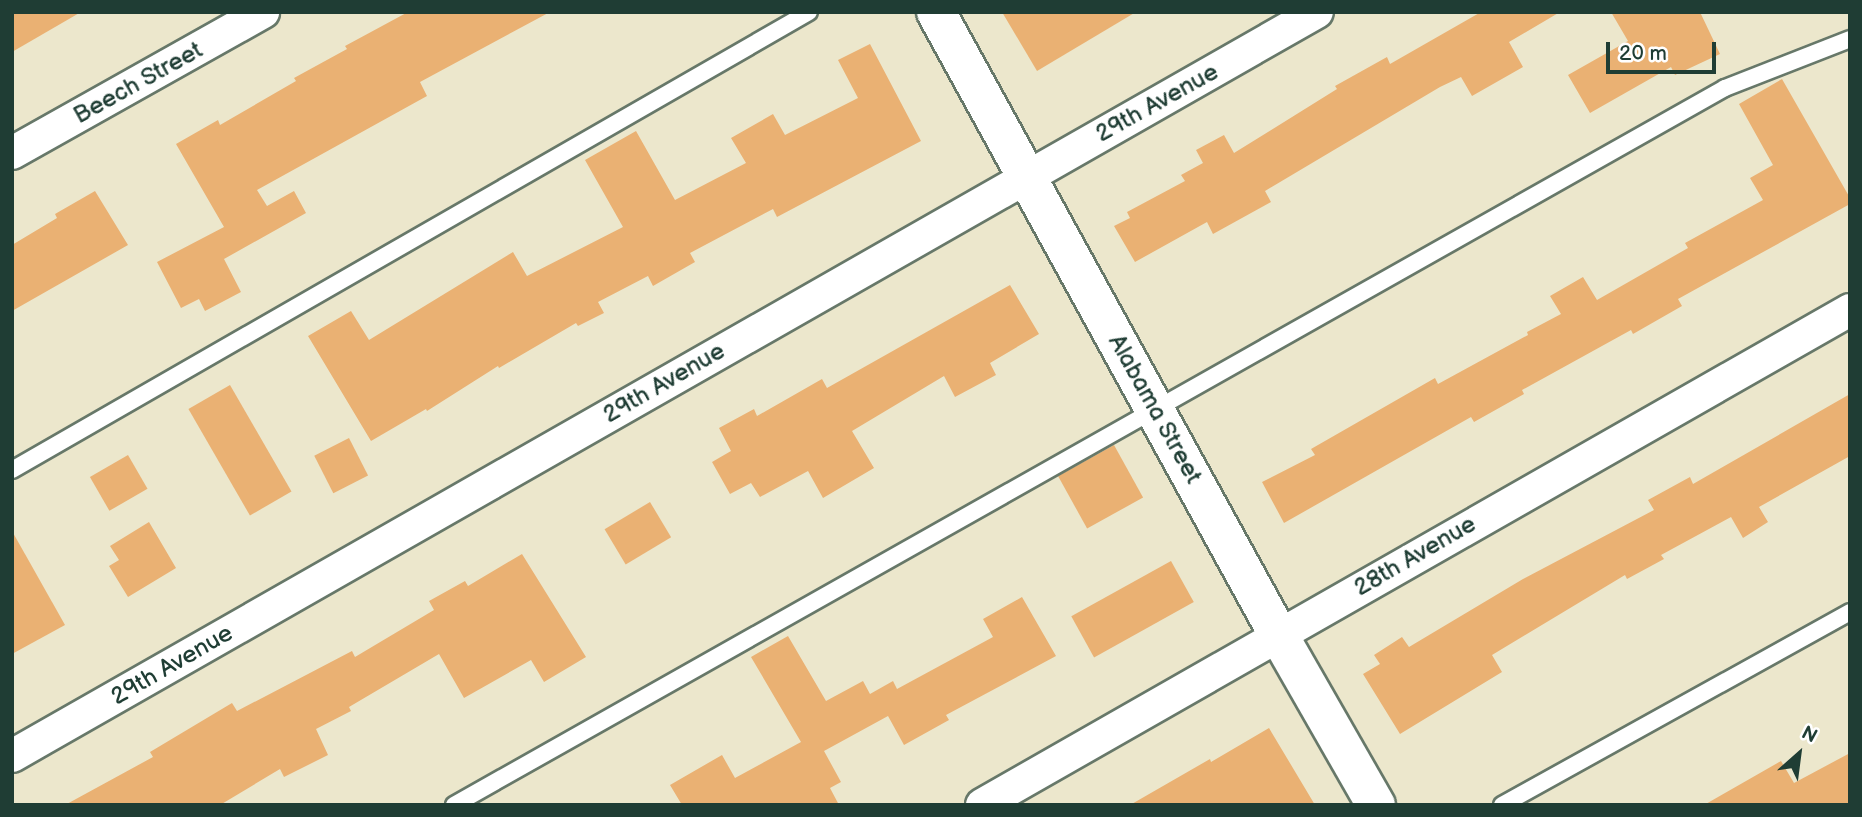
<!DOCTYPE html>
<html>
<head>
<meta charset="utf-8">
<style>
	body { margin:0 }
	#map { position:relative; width:1862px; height:817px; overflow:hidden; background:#ece7cc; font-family:"Balsamiq Sans",sans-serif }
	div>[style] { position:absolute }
	.building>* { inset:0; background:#eab173; transform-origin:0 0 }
	.roads { filter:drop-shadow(2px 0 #677869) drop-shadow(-2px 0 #677869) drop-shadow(0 2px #677869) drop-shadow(0 -2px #677869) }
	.lane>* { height:16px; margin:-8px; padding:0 8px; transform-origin:8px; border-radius:8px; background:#fff }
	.street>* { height:32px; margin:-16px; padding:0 16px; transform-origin:16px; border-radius:16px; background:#fff }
	.secondary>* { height:38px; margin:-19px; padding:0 19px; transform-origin:19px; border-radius:19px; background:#fff }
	span { translate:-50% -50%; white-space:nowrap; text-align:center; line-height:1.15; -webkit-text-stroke:7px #fff; paint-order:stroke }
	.street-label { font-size:24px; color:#1f3d34 }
	.frame { position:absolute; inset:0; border:14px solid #1f3d34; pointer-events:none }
	.north { position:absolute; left:1764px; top:719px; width:70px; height:70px; -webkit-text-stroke:5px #fff; paint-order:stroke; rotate:28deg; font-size:19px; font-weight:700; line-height:28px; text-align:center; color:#1f3d34 }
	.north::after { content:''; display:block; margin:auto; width:24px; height:32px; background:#1f3d34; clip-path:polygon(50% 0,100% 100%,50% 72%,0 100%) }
	.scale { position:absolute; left:1606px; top:42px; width:110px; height:32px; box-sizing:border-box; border:4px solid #1f3d34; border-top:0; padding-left:9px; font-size:21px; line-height:24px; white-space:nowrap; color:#1f3d34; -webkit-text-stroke:5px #fff; paint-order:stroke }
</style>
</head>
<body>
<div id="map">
	<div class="building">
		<div style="clip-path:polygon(12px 12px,81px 12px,12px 52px)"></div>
		<div style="clip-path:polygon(408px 12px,550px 12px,420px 82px,427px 96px,257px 190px,267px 206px,294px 191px,306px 213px,224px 259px,241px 292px,205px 311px,199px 299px,181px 308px,157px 262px,224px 227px,176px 144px,218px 120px,220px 125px,296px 81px,294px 78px,347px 49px,345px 46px)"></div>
		<div style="clip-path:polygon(1002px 12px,1136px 12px,1037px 71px)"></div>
		<div style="clip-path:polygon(1481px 12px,1560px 12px,1509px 42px,1523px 67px,1472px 96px,1461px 77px,1440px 87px,1265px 191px,1271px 202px,1213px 234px,1207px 222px,1135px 262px,1114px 226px,1130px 218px,1127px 212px,1185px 181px,1181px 175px,1203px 163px,1196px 150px,1224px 135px,1234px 153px,1337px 89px,1335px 86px,1387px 57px,1390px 64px)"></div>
		<div style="clip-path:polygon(1611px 12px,1700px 12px,1720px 54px,1675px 75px,1671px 67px,1590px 113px,1568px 75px,1628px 41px)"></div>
		<div style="clip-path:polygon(870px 44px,921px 141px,777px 217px,773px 209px,690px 253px,695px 262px,653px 286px,648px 276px,598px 302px,604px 313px,578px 326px,576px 323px,499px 368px,498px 366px,427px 411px,426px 409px,371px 441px,308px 336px,351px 311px,369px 340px,513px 252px,527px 276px,623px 227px,585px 160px,636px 131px,675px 200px,746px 163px,731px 138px,773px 114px,785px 135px,858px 98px,838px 60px)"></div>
		<div style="clip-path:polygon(1782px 79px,1850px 198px,1850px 204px,1678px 299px,1682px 306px,1633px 334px,1631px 330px,1522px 390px,1524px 394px,1474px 422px,1471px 417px,1284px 523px,1262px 482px,1315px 455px,1311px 449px,1435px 378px,1438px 384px,1528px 335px,1527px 332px,1561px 314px,1550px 296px,1583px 277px,1597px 300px,1688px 248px,1685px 243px,1763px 200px,1750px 178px,1773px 165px,1739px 104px)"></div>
		<div style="clip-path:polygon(95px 191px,128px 245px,12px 311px,12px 245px,57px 218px,55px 214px)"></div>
		<div style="clip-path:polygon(1010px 285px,1039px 334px,990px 363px,996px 375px,955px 397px,944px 376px,852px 431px,874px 468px,823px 498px,808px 471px,760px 497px,751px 483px,730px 494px,712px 462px,731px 451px,719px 428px,754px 409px,757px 416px,822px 379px,827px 388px)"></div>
		<div style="left:230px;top:385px;width:123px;height:48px;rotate:60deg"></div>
		<div style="clip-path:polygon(1850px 394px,1850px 456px,1759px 507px,1768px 522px,1743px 538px,1731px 517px,1661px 555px,1664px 559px,1627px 579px,1625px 575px,1492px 655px,1502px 672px,1400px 734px,1363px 674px,1380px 664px,1374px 655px,1402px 637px,1409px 647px,1523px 579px,1654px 510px,1648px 500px,1690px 477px,1693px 484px)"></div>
		<div style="left:349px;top:438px;width:42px;height:39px;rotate:63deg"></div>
		<div style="left:1114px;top:445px;width:60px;height:64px;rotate:61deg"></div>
		<div style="left:128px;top:455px;width:39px;height:44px;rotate:60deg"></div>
		<div style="left:650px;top:502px;width:41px;height:53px;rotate:59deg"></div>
		<div style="clip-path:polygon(149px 522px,176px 568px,128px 597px,109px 566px,119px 560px,110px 546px)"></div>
		<div style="clip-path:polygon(12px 531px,65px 625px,12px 654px)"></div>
		<div style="clip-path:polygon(522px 554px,586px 657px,544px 682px,531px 660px,464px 698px,439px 654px,349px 707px,351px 711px,316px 729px,328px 755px,284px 777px,280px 769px,220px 805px,65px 805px,153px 757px,150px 752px,232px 703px,237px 711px,352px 651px,355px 657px,434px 610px,429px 601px,465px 581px,468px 586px)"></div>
		<div style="left:1171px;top:561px;width:47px;height:114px;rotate:61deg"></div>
		<div style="clip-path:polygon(1022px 597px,1056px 656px,946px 715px,949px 720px,904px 745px,888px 716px,824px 751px,841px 782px,830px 788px,839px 805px,682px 805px,670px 785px,722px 755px,735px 778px,801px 742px,751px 657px,788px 636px,826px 701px,863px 681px,870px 694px,893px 681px,897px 689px,993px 637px,983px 619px)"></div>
		<div style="clip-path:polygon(1269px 728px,1315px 805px,1130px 805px,1210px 759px,1211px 762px)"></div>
		<div style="clip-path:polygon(1850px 753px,1850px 805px,1704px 805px,1781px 761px,1794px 783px)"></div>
	</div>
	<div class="roads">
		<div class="lane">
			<div style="left:12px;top:470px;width:919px;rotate:-29.88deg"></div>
			<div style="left:454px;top:805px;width:1459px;rotate:-29.43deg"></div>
			<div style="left:1725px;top:88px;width:134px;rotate:-21.4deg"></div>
			<div style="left:1502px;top:805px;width:398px;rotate:-29deg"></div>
		</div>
		<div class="street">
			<div style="left:12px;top:153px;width:288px;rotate:-29.3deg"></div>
			<div style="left:12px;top:756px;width:1502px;rotate:-29.69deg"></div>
			<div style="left:982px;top:805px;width:999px;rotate:-29.7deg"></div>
		</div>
		<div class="secondary">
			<div style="left:936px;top:12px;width:710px;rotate:61.2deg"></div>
			<div style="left:1278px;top:634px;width:197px;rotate:60.2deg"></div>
		</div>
	</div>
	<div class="street-label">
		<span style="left:138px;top:83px;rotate:-29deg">Beech Street</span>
		<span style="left:1157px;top:103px;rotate:-29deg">29th Avenue</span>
		<span style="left:664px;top:383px;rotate:-30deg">29th Avenue</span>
		<span style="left:1155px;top:409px;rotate:61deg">Alabama Street</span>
		<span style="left:1415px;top:556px;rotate:-30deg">28th Avenue</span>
		<span style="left:172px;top:665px;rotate:-30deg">29th Avenue</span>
	</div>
	<div class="frame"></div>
	<div class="north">N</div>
	<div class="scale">20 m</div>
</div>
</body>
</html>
